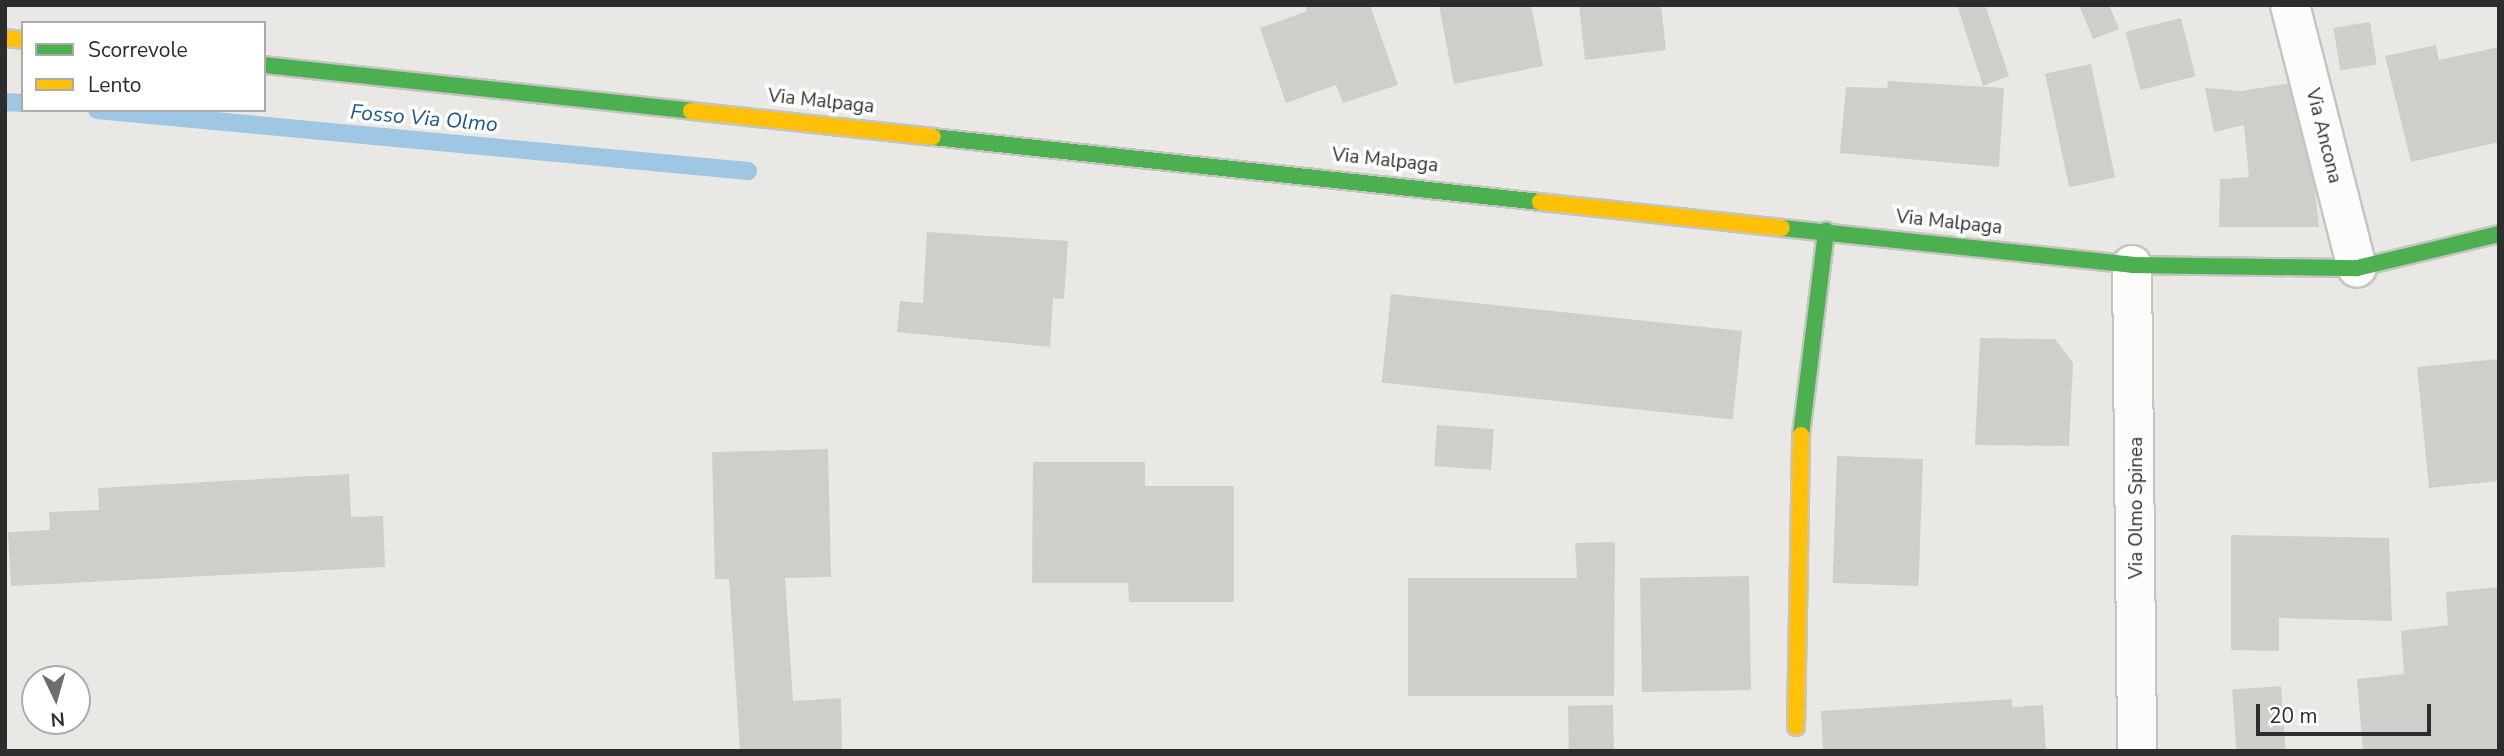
<!DOCTYPE html>
<html>
<head>
<meta charset="utf-8">
<style>
	body { margin:0 }
	#map { position:relative; width:2504px; height:756px; overflow:hidden; background:#eae8e4; font-family:"Nunito Sans",sans-serif }
	div>[style] { position:absolute }
	.stream>* { height:18px; margin:-9px; padding:0 9px; transform-origin:9px; border-radius:9px; background:#9fc6e3 }
	.building>* { inset:0; background:#cfceca; transform-origin:0 0 }
	.roads { filter:drop-shadow(2px 0 #c4c4c3) drop-shadow(-2px 0 #c4c4c3) drop-shadow(0 2px #c4c4c3) drop-shadow(0 -2px #c4c4c3) }
	.street>* { height:38px; margin:-19px; padding:0 19px; transform-origin:19px; border-radius:19px; background:#fcfcfb }
	.fast>* { height:16px; margin:-8px; padding:0 8px; transform-origin:8px; border-radius:8px; background:#4caf50 }
	.slow>* { height:16px; margin:-8px; padding:0 8px; transform-origin:8px; border-radius:8px; background:#ffc107 }
	span { translate:-50% -50%; white-space:nowrap; text-align:center; line-height:1.15; -webkit-text-stroke:7px #fff; paint-order:stroke }
	.street-label { font-size:19px; color:#2d2d2d }
	.water-label { font-size:21px; color:#1b5592; font-style:italic }
	.frame { position:absolute; inset:0; border:7px solid #2d2d2d; pointer-events:none }
	.legend { position:absolute; left:21px; top:21px; width:245px; height:91px; box-sizing:border-box; background:#fff; border:2px solid #ababab; margin:0; padding:9px 12px; list-style:none; font-size:21px; color:#2d2d2d }
	.legend li { display:flex; align-items:center; gap:14px; height:35px }
	.legend b { width:35px; border:2px solid #ababab }
	.north { position:absolute; left:21px; top:665px; width:70px; height:70px; box-sizing:border-box; background:#fff; border:2px solid #ababab; border-radius:50%; rotate:175deg; font-size:19px; font-weight:700; line-height:28px; text-align:center; color:#2d2d2d }
	.north::after { content:''; display:block; margin:auto; width:24px; height:32px; background:#6f6e6d; clip-path:polygon(50% 0,100% 100%,50% 72%,0 100%) }
	.scale { position:absolute; left:2256px; top:704px; width:175px; height:32px; box-sizing:border-box; border:4px solid #2d2d2d; border-top:0; padding-left:9px; font-size:21px; line-height:24px; white-space:nowrap; color:#2d2d2d; -webkit-text-stroke:5px #fff; paint-order:stroke }
</style>
</head>
<body>
<div id="map">
	<div class="stream">
		<div style="left:5px;top:102px;width:18px;rotate:3deg"></div>
		<div style="left:97px;top:110px;width:654px;rotate:5.35deg"></div>
	</div>
	<div class="building">
		<div style="clip-path:polygon(1305px 5px,1370px 5px,1398px 85px,1343px 103px,1336px 85px,1286px 103px,1260px 28px,1307px 11px)"></div>
		<div style="clip-path:polygon(1439px 5px,1531px 5px,1543px 66px,1454px 84px)"></div>
		<div style="clip-path:polygon(1579px 5px,1661px 5px,1666px 50px,1585px 60px)"></div>
		<div style="clip-path:polygon(1957px 5px,1985px 5px,2009px 76px,1983px 86px)"></div>
		<div style="clip-path:polygon(2079px 5px,2109px 5px,2119px 29px,2093px 39px)"></div>
		<div style="left:2181px;top:18px;width:60px;height:57px;rotate:76deg"></div>
		<div style="left:2370px;top:22px;width:43px;height:37px;rotate:81deg"></div>
		<div style="clip-path:polygon(2436px 45px,2439px 60px,2499px 47px,2499px 142px,2411px 162px,2385px 56px)"></div>
		<div style="left:2091px;top:64px;width:116px;height:47px;rotate:78deg"></div>
		<div style="clip-path:polygon(1888px 81px,2004px 88px,1999px 167px,1840px 153px,1846px 87px,1887px 88px)"></div>
		<div style="clip-path:polygon(2303px 81px,2319px 227px,2219px 227px,2220px 179px,2249px 177px,2244px 125px,2214px 132px,2205px 88px,2241px 91px)"></div>
		<div style="clip-path:polygon(927px 232px,1068px 241px,1064px 299px,1053px 298px,1050px 347px,897px 332px,900px 301px,923px 303px)"></div>
		<div style="left:1391px;top:294px;width:353px;height:89px;rotate:6deg"></div>
		<div style="clip-path:polygon(1980px 338px,2055px 339px,2073px 363px,2069px 446px,1975px 445px)"></div>
		<div style="clip-path:polygon(2499px 359px,2499px 481px,2429px 488px,2417px 367px)"></div>
		<div style="left:1437px;top:425px;width:57px;height:41px;rotate:4deg"></div>
		<div style="clip-path:polygon(828px 449px,831px 577px,785px 578px,793px 701px,841px 698px,842px 751px,740px 751px,729px 579px,715px 579px,712px 452px)"></div>
		<div style="left:1837px;top:456px;width:86px;height:127px;rotate:2deg"></div>
		<div style="clip-path:polygon(1033px 462px,1145px 462px,1145px 486px,1234px 486px,1234px 602px,1129px 602px,1128px 583px,1032px 583px)"></div>
		<div style="clip-path:polygon(349px 474px,351px 517px,383px 516px,385px 567px,11px 586px,8px 532px,50px 530px,49px 512px,99px 510px,98px 488px)"></div>
		<div style="clip-path:polygon(2231px 535px,2389px 538px,2392px 621px,2279px 618px,2279px 651px,2231px 650px)"></div>
		<div style="clip-path:polygon(1615px 542px,1614px 696px,1408px 696px,1408px 578px,1577px 578px,1575px 543px)"></div>
		<div style="left:1749px;top:576px;width:114px;height:109px;rotate:89deg"></div>
		<div style="clip-path:polygon(2499px 587px,2499px 751px,2363px 751px,2357px 679px,2404px 674px,2401px 631px,2448px 625px,2446px 592px)"></div>
		<div style="left:2281px;top:686px;width:63px;height:49px;rotate:86deg"></div>
		<div style="clip-path:polygon(2012px 699px,2012px 707px,2043px 705px,2046px 751px,1823px 751px,1821px 711px)"></div>
		<div style="left:1613px;top:705px;width:46px;height:45px;rotate:89deg"></div>
	</div>
	<div class="roads">
		<div class="street">
			<div style="left:2290px;top:5px;width:271px;rotate:75.7deg"></div>
			<div style="left:2132px;top:265px;width:486px;rotate:89.4deg"></div>
		</div>
		<div class="fast">
			<div style="left:264px;top:65px;width:429px;rotate:6.1deg"></div>
			<div style="left:933px;top:137px;width:610px;rotate:6.11deg"></div>
			<div style="left:1782px;top:228px;width:352px;rotate:6deg"></div>
			<div style="left:2132px;top:265px;width:225px;rotate:0.8deg"></div>
			<div style="left:2357px;top:268px;width:146px;rotate:-13.5deg"></div>
			<div style="left:1801px;top:435px;width:206px;rotate:-83deg"></div>
		</div>
		<div class="slow">
			<div style="left:5px;top:38px;width:18px;rotate:6deg"></div>
			<div style="left:691px;top:111px;width:243px;rotate:6.1deg"></div>
			<div style="left:1540px;top:202px;width:243px;rotate:6.1deg"></div>
			<div style="left:1796px;top:727px;width:292px;rotate:-89deg"></div>
		</div>
	</div>
	<div class="street-label">
		<span style="left:821px;top:102px;rotate:6deg">Via Malpaga</span>
		<span style="left:2323px;top:136px;rotate:76deg">Via Ancona</span>
		<span style="left:1385px;top:161px;rotate:6deg">Via Malpaga</span>
		<span style="left:1949px;top:223px;rotate:6deg">Via Malpaga</span>
		<span style="left:2137px;top:508px;rotate:-90deg">Via Olmo Spinea</span>
	</div>
	<div class="water-label">
		<span style="left:424px;top:118px;rotate:5deg">Fosso Via Olmo</span>
	</div>
	<div class="frame"></div>
	<ul class="legend">
	<li><b style="height:9px;background:#4caf50"></b>Scorrevole</li>
	<li><b style="height:9px;background:#ffc107"></b>Lento</li>
	</ul>
	<div class="north">N</div>
	<div class="scale">20 m</div>
</div>
</body>
</html>
